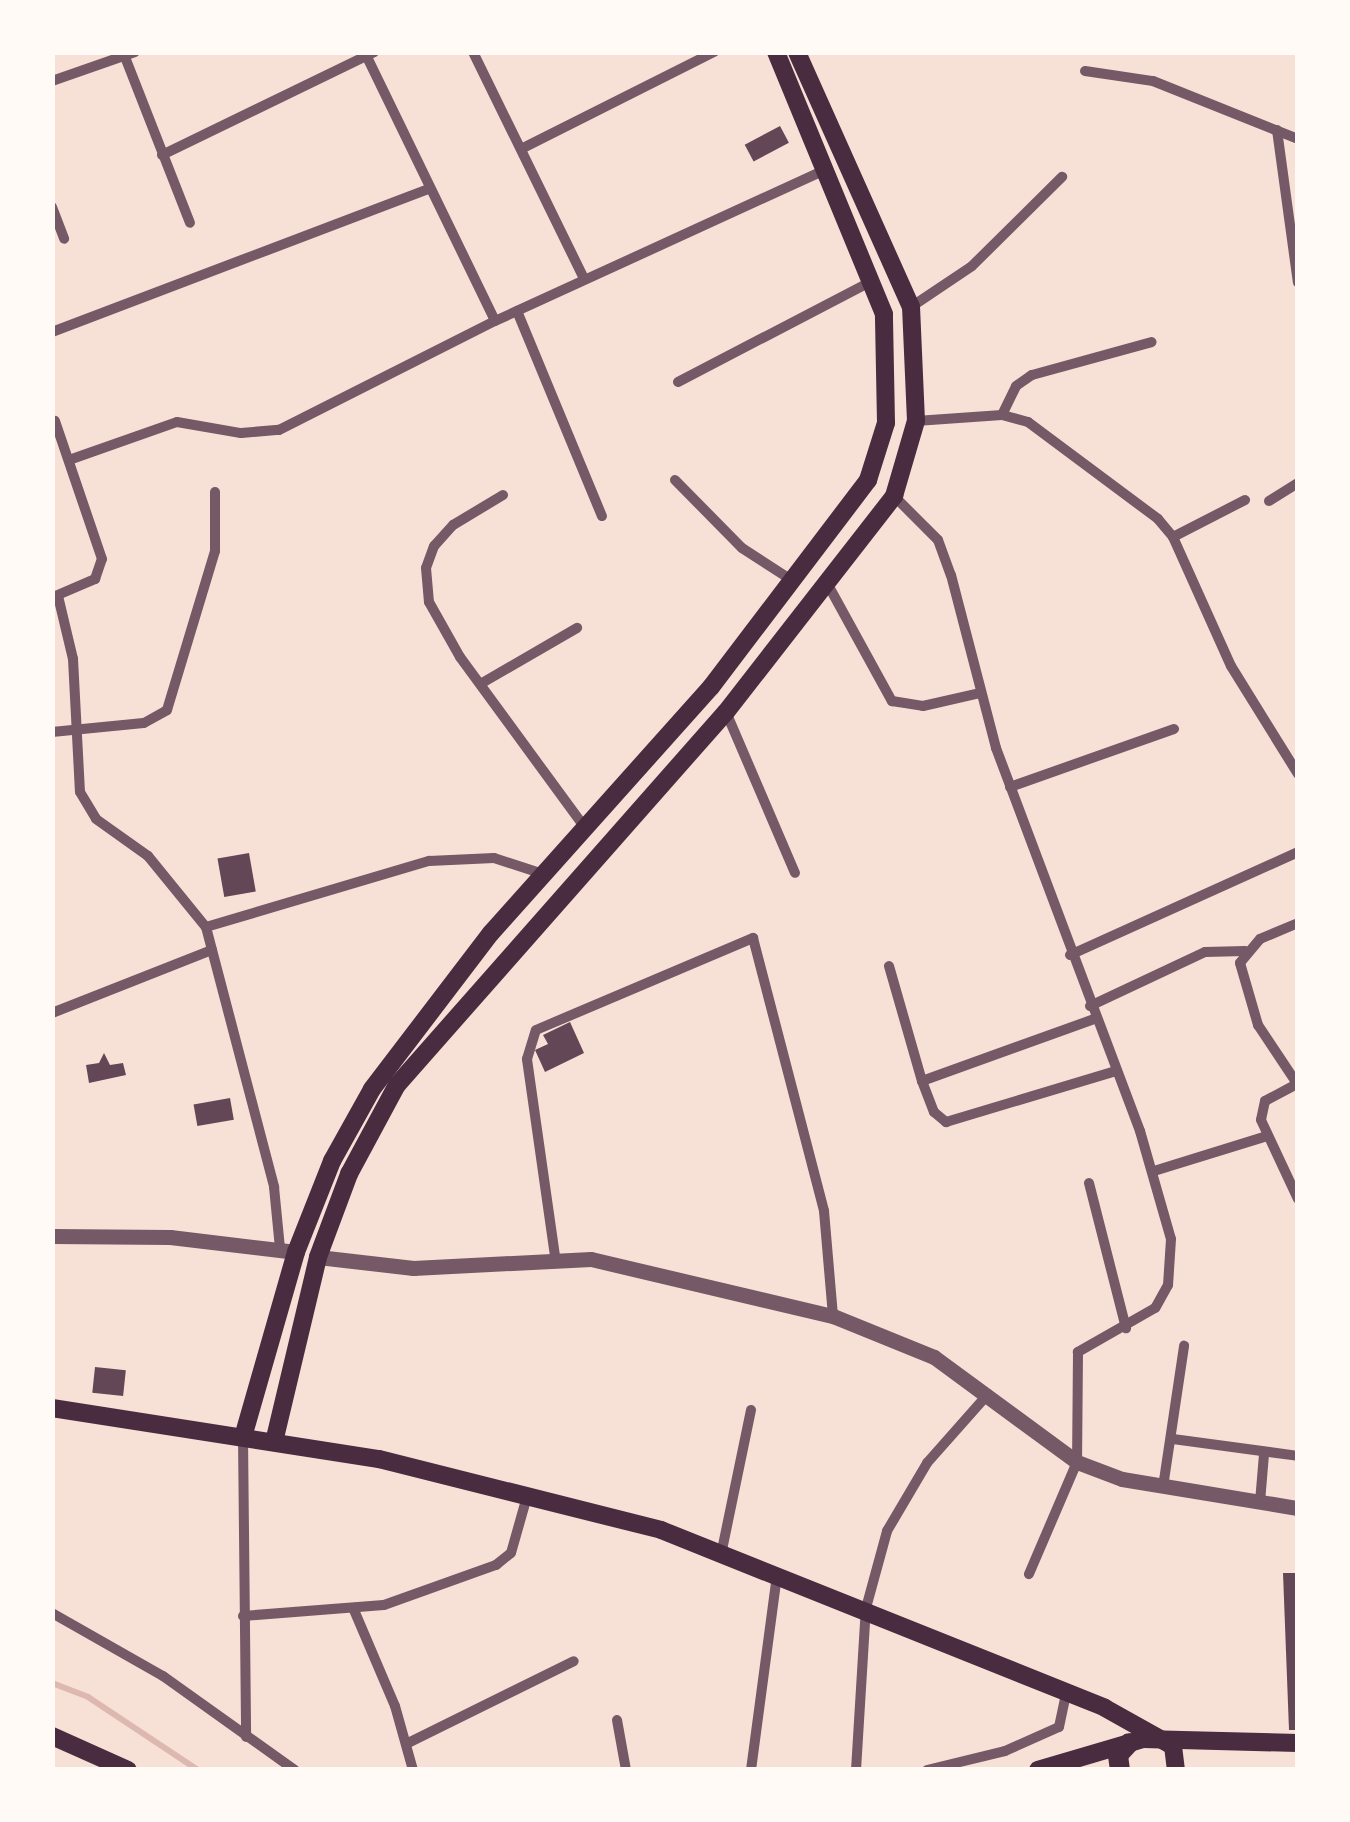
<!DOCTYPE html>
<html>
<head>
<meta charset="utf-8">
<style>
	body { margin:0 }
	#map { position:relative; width:1350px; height:1822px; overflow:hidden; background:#f7e1d7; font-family:"Fira Sans Condensed",sans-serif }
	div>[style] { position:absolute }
	.stream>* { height:6px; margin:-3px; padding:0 3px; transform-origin:3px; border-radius:3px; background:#dcb8b0 }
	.building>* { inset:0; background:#644757; transform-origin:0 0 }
	.minor>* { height:10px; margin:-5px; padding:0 5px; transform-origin:5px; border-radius:5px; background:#755966 }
	.tertiary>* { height:15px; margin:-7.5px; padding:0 7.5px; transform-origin:7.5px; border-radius:7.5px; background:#755966 }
	.secondary>* { height:18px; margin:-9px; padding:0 9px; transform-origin:9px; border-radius:9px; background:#4a2c40 }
	.primary>* { height:18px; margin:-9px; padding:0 9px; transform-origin:9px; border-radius:9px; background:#4a2c40 }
	.trunk>* { height:20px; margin:-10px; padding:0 10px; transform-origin:10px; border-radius:10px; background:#4a2c40 }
	span { translate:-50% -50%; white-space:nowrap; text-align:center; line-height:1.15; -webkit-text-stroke:10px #fffaf5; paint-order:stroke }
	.frame { position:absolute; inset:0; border:55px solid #fffaf5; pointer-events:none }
</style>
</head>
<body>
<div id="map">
	<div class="stream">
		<div style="left:52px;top:1683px;width:39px;rotate:21deg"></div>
		<div style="left:88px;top:1697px;width:132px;rotate:33.6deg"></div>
	</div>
	<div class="building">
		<div style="left:780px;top:126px;width:19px;height:40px;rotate:62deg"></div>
		<div style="left:249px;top:853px;width:39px;height:32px;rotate:80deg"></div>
		<div style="clip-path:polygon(570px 1022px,584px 1053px,545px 1072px,535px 1050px,548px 1044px,543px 1035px)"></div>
		<div style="clip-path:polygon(104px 1053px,110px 1065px,123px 1063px,126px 1075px,89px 1083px,86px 1065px,99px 1063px)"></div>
		<div style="left:230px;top:1098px;width:22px;height:37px;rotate:80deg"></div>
		<div style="left:95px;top:1367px;width:31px;height:26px;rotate:6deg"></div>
		<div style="clip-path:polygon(1283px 1573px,1298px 1573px,1298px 1730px,1289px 1730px)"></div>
	</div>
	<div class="minor">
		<div style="left:473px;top:52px;width:253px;rotate:63.9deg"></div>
		<div style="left:125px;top:57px;width:178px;rotate:68.6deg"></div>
		<div style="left:367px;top:57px;width:293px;rotate:64.1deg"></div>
		<div style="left:1085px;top:71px;width:69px;rotate:8.4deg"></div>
		<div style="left:1153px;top:81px;width:156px;rotate:21.8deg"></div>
		<div style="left:52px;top:81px;width:88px;rotate:-19.3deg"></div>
		<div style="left:1277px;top:130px;width:154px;rotate:82.2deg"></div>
		<div style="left:523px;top:148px;width:214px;rotate:-26.7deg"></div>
		<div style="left:162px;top:155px;width:236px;rotate:-25.9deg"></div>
		<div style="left:52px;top:207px;width:34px;rotate:69deg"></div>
		<div style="left:911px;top:307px;width:73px;rotate:-33.9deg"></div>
		<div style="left:972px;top:266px;width:127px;rotate:-44.7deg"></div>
		<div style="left:517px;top:311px;width:222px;rotate:67.5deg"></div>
		<div style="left:52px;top:332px;width:403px;rotate:-20.8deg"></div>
		<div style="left:678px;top:382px;width:219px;rotate:-27.5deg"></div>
		<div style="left:1002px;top:415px;width:32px;rotate:-64deg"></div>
		<div style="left:1016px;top:386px;width:19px;rotate:-35deg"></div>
		<div style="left:1032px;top:375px;width:124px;rotate:-15.4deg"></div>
		<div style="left:916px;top:421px;width:86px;rotate:-4deg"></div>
		<div style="left:1002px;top:415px;width:27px;rotate:15deg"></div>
		<div style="left:1028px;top:422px;width:162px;rotate:36.7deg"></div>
		<div style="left:1158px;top:519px;width:23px;rotate:50deg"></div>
		<div style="left:1173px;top:537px;width:141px;rotate:65.8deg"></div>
		<div style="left:1231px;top:666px;width:127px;rotate:58.2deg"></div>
		<div style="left:69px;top:460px;width:114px;rotate:-19.4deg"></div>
		<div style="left:177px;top:422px;width:65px;rotate:9.8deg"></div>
		<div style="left:241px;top:433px;width:38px;rotate:-5deg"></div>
		<div style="left:279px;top:430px;width:242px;rotate:-26.8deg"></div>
		<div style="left:495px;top:321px;width:363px;rotate:-24.6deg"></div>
		<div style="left:675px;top:480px;width:95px;rotate:45.4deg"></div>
		<div style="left:742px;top:548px;width:61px;rotate:32.9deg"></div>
		<div style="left:503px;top:495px;width:58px;rotate:149deg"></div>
		<div style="left:453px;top:525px;width:28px;rotate:132deg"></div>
		<div style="left:434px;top:546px;width:23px;rotate:110deg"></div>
		<div style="left:426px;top:568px;width:34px;rotate:85deg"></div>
		<div style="left:429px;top:602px;width:63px;rotate:60.6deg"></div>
		<div style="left:460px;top:657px;width:212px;rotate:53.8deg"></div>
		<div style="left:894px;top:496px;width:62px;rotate:45deg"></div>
		<div style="left:938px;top:540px;width:37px;rotate:70deg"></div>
		<div style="left:951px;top:575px;width:179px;rotate:75.4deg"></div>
		<div style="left:996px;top:748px;width:409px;rotate:69.4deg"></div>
		<div style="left:1140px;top:1131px;width:112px;rotate:74deg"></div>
		<div style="left:1171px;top:1239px;width:46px;rotate:93.7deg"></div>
		<div style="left:1168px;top:1285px;width:26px;rotate:119deg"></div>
		<div style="left:1155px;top:1308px;width:89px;rotate:150.3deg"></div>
		<div style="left:1078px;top:1352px;width:110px;rotate:90.5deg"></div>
		<div style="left:1077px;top:1462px;width:122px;rotate:113.2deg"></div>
		<div style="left:1269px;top:501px;width:34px;rotate:-32deg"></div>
		<div style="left:1173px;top:537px;width:81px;rotate:-27.2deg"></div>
		<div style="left:827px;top:583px;width:135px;rotate:61.2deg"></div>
		<div style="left:892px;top:701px;width:31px;rotate:9deg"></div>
		<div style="left:923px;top:706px;width:58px;rotate:-12.8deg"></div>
		<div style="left:58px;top:596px;width:65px;rotate:76.6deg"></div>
		<div style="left:73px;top:659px;width:133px;rotate:87deg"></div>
		<div style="left:80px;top:792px;width:31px;rotate:59deg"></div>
		<div style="left:96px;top:819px;width:64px;rotate:35.4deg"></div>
		<div style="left:148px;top:856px;width:92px;rotate:50.8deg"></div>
		<div style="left:206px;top:927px;width:269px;rotate:75.3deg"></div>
		<div style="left:274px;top:1187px;width:61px;rotate:84.4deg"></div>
		<div style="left:53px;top:597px;width:46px;rotate:-23.2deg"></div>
		<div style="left:95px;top:579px;width:21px;rotate:-71deg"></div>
		<div style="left:102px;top:559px;width:146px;rotate:-108.8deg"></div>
		<div style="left:482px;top:683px;width:110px;rotate:-30.1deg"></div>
		<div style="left:726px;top:712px;width:175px;rotate:66.8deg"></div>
		<div style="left:52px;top:732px;width:92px;rotate:-5.6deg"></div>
		<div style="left:144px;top:723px;width:26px;rotate:-29deg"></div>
		<div style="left:167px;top:710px;width:166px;rotate:-73.2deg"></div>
		<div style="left:215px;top:551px;width:59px;rotate:-90deg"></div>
		<div style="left:1010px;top:787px;width:174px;rotate:-19.5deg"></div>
		<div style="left:1298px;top:923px;width:41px;rotate:157.2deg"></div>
		<div style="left:1260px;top:939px;width:31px;rotate:130deg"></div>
		<div style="left:1240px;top:963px;width:65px;rotate:73.8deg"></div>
		<div style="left:1258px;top:1025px;width:72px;rotate:56.3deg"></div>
		<div style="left:206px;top:927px;width:233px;rotate:-16.5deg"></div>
		<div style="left:429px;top:861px;width:65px;rotate:-2.6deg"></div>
		<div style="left:494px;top:858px;width:55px;rotate:18.1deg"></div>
		<div style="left:1070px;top:955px;width:250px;rotate:-24.3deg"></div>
		<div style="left:889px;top:966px;width:120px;rotate:74deg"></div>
		<div style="left:922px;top:1081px;width:33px;rotate:69deg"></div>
		<div style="left:934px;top:1112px;width:16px;rotate:40deg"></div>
		<div style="left:946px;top:1122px;width:177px;rotate:-16.7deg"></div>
		<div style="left:1090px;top:1006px;width:127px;rotate:-25.2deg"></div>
		<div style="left:1205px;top:952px;width:40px;rotate:-1.4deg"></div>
		<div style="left:52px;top:1013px;width:172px;rotate:-21.5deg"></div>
		<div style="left:922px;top:1081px;width:183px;rotate:-19.8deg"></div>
		<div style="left:1295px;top:1085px;width:34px;rotate:152deg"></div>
		<div style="left:1265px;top:1101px;width:19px;rotate:102deg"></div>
		<div style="left:1261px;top:1120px;width:87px;rotate:64.9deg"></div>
		<div style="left:1154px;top:1171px;width:118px;rotate:-17.2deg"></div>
		<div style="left:1089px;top:1183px;width:150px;rotate:75.7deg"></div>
		<div style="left:555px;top:1256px;width:199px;rotate:-98.1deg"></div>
		<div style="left:527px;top:1059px;width:30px;rotate:-73deg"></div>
		<div style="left:536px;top:1030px;width:236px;rotate:-23deg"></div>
		<div style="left:753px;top:938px;width:282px;rotate:75.4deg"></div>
		<div style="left:824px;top:1211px;width:105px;rotate:85.1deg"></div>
		<div style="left:243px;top:1437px;width:300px;rotate:89.4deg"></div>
		<div style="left:1173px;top:1439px;width:126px;rotate:7.7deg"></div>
		<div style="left:1163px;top:1487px;width:143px;rotate:-81.5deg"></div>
		<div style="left:1260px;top:1502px;width:48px;rotate:-85.2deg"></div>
		<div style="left:722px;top:1550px;width:143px;rotate:-78.3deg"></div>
		<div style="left:354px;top:1610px;width:104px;rotate:66.9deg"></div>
		<div style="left:395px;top:1706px;width:66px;rotate:74.3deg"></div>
		<div style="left:52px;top:1613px;width:128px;rotate:29.6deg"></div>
		<div style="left:163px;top:1676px;width:162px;rotate:35.5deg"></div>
		<div style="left:243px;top:1616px;width:141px;rotate:-4.5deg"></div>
		<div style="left:384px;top:1605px;width:119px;rotate:-19.7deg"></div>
		<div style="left:496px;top:1565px;width:19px;rotate:-39deg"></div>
		<div style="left:511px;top:1553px;width:62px;rotate:-74.2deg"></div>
		<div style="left:617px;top:1720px;width:51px;rotate:79.8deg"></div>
		<div style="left:406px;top:1744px;width:187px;rotate:-26.3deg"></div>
		<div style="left:751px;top:1770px;width:198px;rotate:-82.4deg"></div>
		<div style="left:856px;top:1770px;width:162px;rotate:-86.5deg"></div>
		<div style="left:866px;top:1608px;width:80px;rotate:-74.7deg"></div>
		<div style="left:887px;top:1531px;width:79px;rotate:-59.5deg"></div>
		<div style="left:927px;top:1463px;width:92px;rotate:-48.5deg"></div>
		<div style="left:927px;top:1770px;width:80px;rotate:-13.7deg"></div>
		<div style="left:1005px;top:1751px;width:59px;rotate:-24deg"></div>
		<div style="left:1059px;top:1727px;width:38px;rotate:-78deg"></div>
	</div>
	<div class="tertiary">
		<div style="left:52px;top:1236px;width:118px;rotate:0.5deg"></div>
		<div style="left:170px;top:1237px;width:127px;rotate:6.8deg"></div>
		<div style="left:318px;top:1257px;width:96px;rotate:6.6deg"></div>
		<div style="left:413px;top:1268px;width:178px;rotate:-2.9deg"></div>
		<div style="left:591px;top:1259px;width:249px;rotate:13.3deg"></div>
		<div style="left:833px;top:1316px;width:109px;rotate:22.1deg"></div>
		<div style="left:934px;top:1357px;width:177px;rotate:36.3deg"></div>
		<div style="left:1077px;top:1462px;width:48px;rotate:20.7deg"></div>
		<div style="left:1122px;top:1479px;width:178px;rotate:9.4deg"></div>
	</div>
	<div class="secondary">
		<div style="left:52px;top:1408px;width:331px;rotate:8.9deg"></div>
		<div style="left:379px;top:1459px;width:291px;rotate:14.1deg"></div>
		<div style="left:661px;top:1530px;width:478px;rotate:21.8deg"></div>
		<div style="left:1105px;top:1708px;width:78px;rotate:29.2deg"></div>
		<div style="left:1173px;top:1746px;width:24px;rotate:83deg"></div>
		<div style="left:243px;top:1437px;width:192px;rotate:-74deg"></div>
		<div style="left:296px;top:1252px;width:98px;rotate:-68.4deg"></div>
		<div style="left:332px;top:1161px;width:82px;rotate:-60.9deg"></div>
		<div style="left:372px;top:1089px;width:196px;rotate:-52.7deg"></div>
		<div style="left:491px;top:933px;width:330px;rotate:-48.2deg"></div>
		<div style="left:711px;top:687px;width:260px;rotate:-52.8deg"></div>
		<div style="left:868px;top:480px;width:60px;rotate:-72.5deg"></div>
		<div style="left:886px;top:423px;width:109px;rotate:-91.1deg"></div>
		<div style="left:884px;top:314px;width:283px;rotate:-112.4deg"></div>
		<div style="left:274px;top:1442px;width:190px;rotate:-76.6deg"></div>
		<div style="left:318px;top:1257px;width:89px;rotate:-69.5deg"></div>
		<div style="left:349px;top:1174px;width:101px;rotate:-61.7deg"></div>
		<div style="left:397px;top:1085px;width:497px;rotate:-48.6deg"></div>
		<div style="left:726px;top:712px;width:274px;rotate:-52.1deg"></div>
		<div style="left:894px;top:496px;width:78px;rotate:-73.7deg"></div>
		<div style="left:916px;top:421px;width:114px;rotate:-92.5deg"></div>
		<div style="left:911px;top:307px;width:279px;rotate:-114.1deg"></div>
	</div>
	<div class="primary">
		<div style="left:52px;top:1736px;width:83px;rotate:24.1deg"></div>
		<div style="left:1038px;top:1770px;width:109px;rotate:-16.4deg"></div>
		<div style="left:1143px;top:1739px;width:155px;rotate:1.5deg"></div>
	</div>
	<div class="trunk">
		<div style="left:1120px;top:1770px;width:15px;rotate:-98deg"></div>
		<div style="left:1118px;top:1755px;width:16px;rotate:-47deg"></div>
	</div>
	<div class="frame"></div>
</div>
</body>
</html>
